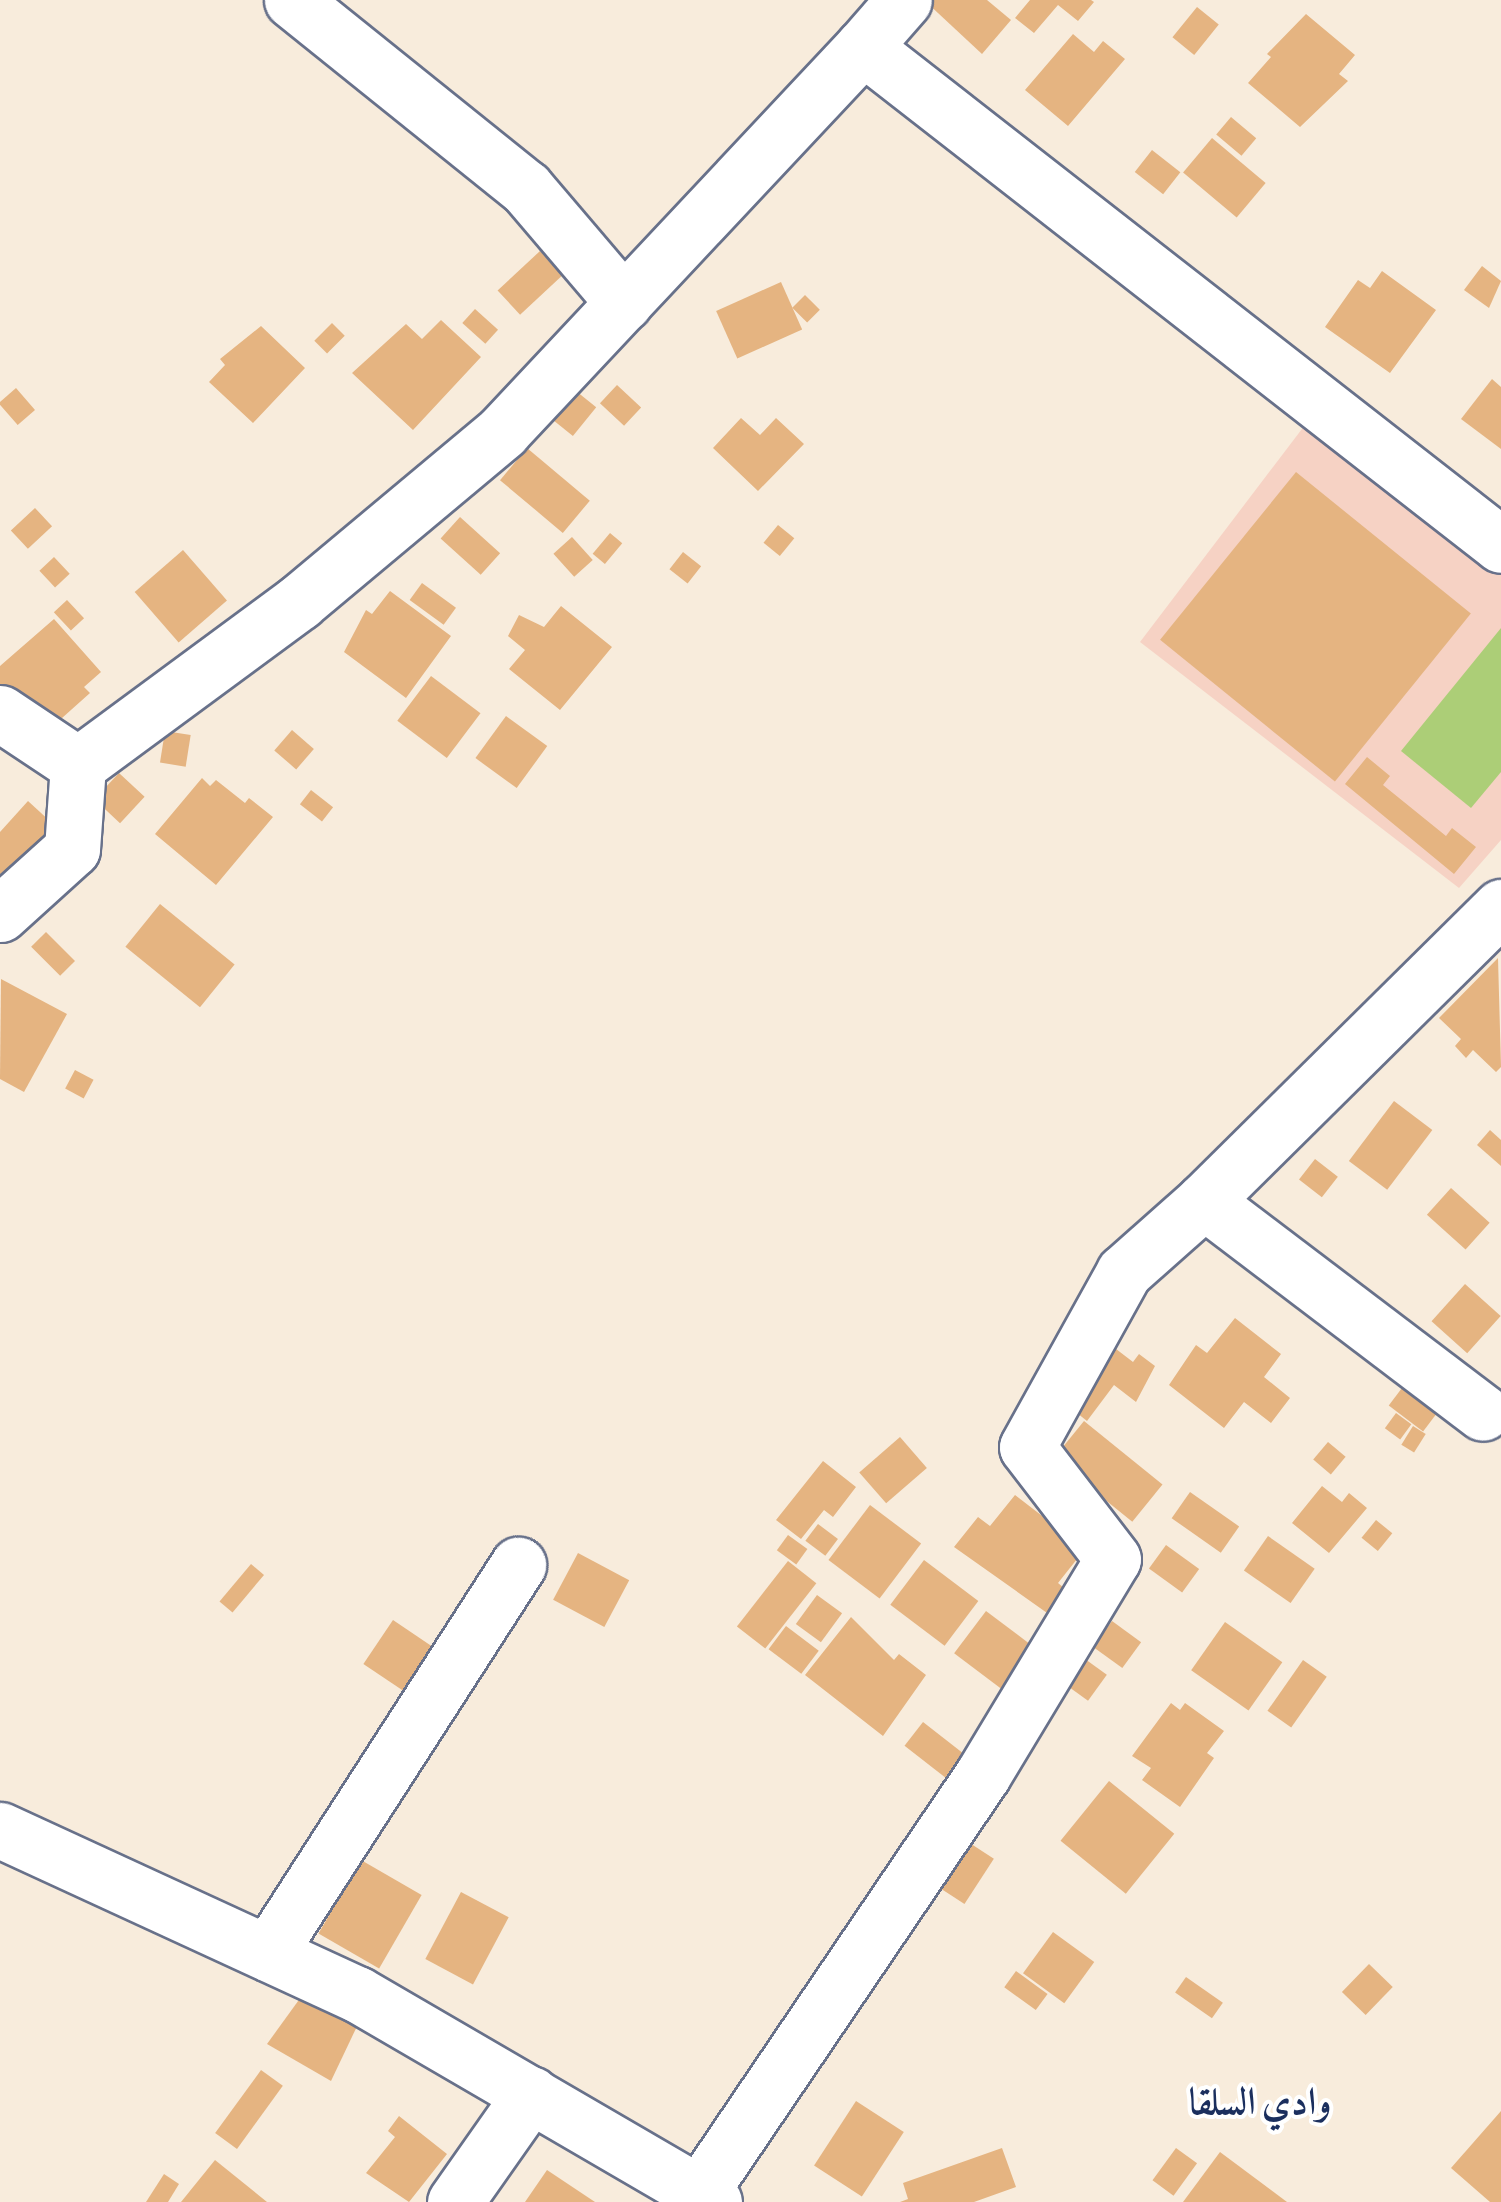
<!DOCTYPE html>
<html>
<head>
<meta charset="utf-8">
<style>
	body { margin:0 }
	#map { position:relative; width:1501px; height:2202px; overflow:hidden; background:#f8ecdc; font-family:"Libre Bodoni",Amiri,serif }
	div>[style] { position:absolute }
	.built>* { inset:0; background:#f6d2c4 }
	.green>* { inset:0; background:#acce77 }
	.building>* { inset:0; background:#e5b481; transform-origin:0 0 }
	.roads { filter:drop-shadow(2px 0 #68718a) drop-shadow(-2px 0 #68718a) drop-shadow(0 2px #68718a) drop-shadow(0 -2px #68718a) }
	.minor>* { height:55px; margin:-27.5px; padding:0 27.5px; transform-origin:27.5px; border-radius:27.5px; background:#fff }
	span { translate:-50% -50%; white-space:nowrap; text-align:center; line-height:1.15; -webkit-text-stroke:8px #fff; paint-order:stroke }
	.quarter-label { font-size:38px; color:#1b2f5e; font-weight:700 }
</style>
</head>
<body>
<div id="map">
	<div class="built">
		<div style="clip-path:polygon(1327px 396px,1501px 528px,1501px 840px,1459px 888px,1140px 642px)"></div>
	</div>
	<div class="green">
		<div style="clip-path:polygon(1501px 628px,1501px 772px,1471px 808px,1401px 751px)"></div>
	</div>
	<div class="building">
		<div style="clip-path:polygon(924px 0,987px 0,1011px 20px,982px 54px)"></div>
		<div style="clip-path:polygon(1030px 0,1091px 0,1094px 2px,1078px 21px,1058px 5px,1034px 33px,1015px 18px)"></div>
		<div style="left:1197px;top:7px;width:28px;height:39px;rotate:39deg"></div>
		<div style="clip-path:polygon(1306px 14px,1355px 55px,1339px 74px,1348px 81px,1300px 127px,1248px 83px,1271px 57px,1267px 54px)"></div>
		<div style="clip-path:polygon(1073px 34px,1094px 52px,1103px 41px,1125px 59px,1068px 126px,1025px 90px)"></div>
		<div style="left:1231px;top:117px;width:33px;height:23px;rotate:40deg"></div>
		<div style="left:1212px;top:138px;width:70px;height:45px;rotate:40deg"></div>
		<div style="left:1152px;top:150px;width:36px;height:28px;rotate:38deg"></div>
		<div style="left:540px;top:251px;width:33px;height:58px;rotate:47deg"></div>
		<div style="clip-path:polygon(1482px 266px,1501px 281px,1489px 308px,1464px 290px)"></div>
		<div style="clip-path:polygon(1382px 271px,1436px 310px,1390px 373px,1325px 327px,1358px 280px,1370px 288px)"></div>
		<div style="left:781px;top:282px;width:52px;height:71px;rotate:66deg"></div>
		<div style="left:805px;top:295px;width:21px;height:18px;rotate:45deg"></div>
		<div style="left:475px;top:309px;width:31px;height:19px;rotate:42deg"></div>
		<div style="clip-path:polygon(441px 320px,481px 357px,413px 430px,352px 373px,406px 324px,422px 339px)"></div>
		<div style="left:332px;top:323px;width:18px;height:25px;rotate:45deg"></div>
		<div style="clip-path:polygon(261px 326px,305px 368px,253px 423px,209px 382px,225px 365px,220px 359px)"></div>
		<div style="clip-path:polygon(1492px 379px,1501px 387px,1501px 449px,1461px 419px)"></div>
		<div style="left:617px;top:385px;width:33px;height:25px;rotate:43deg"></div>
		<div style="left:16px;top:388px;width:29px;height:23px;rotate:49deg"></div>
		<div style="left:576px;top:391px;width:26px;height:37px;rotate:39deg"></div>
		<div style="clip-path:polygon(741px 418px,760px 435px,776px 418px,804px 444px,758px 491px,713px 448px)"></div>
		<div style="left:527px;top:448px;width:82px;height:42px;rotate:40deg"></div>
		<div style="left:1296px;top:472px;width:225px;height:216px;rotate:39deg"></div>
		<div style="left:35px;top:508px;width:25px;height:33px;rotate:47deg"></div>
		<div style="left:460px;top:517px;width:54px;height:29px;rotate:42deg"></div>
		<div style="left:778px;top:525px;width:21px;height:23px;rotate:39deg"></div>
		<div style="left:610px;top:533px;width:16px;height:27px;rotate:40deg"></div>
		<div style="left:572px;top:537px;width:31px;height:25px;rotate:48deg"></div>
		<div style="left:183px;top:550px;width:67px;height:64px;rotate:49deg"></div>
		<div style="left:683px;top:552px;width:23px;height:22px;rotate:38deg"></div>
		<div style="left:54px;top:557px;width:23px;height:20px;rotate:47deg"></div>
		<div style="left:422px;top:583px;width:42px;height:21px;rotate:36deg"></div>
		<div style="clip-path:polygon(390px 591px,451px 636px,406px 698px,344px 652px,366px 610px,372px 614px)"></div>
		<div style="left:67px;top:600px;width:25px;height:18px;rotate:47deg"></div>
		<div style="clip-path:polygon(561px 606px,612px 647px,560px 710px,509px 669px,525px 650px,508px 636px,519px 615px,544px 627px)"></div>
		<div style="clip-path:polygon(54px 619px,101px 672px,84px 687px,90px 693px,43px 735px,0 687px,0 666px)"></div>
		<div style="left:431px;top:676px;width:62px;height:56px;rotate:37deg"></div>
		<div style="left:506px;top:716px;width:51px;height:52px;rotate:36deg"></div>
		<div style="left:292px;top:730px;width:29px;height:27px;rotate:41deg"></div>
		<div style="left:165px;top:731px;width:26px;height:32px;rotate:9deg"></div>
		<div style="clip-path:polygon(1367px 757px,1390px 776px,1383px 785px,1446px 836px,1452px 828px,1476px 847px,1454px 874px,1345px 784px)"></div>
		<div style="left:119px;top:773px;width:35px;height:36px;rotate:43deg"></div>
		<div style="clip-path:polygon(202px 778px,210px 786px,216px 780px,245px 803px,249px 798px,273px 817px,216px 885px,155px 834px)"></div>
		<div style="left:311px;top:790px;width:28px;height:18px;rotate:38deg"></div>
		<div style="clip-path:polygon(28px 801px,65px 835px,0 888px,0 832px)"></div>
		<div style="left:160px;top:904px;width:96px;height:55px;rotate:39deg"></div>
		<div style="left:46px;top:932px;width:41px;height:21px;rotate:45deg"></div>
		<div style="clip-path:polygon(1498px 958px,1501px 1067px,1496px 1072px,1473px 1050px,1466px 1058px,1455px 1046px,1461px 1039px,1439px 1018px)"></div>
		<div style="clip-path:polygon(1px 979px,67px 1014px,24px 1092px,0 1079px)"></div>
		<div style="left:75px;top:1070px;width:21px;height:21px;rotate:28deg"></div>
		<div style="left:1394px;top:1101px;width:48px;height:75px;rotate:37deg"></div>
		<div style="clip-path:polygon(1490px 1130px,1501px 1140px,1501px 1166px,1477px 1145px)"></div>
		<div style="left:1315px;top:1159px;width:29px;height:26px;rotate:38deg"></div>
		<div style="left:1451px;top:1188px;width:52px;height:36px;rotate:42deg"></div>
		<div style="left:1465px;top:1284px;width:48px;height:50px;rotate:42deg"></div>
		<div style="clip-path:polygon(1235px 1318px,1281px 1354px,1264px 1377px,1290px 1398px,1271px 1423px,1244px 1402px,1224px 1428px,1169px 1385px,1196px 1345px,1207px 1353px)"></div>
		<div style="clip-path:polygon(1103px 1339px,1133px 1362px,1139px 1354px,1155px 1366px,1136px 1402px,1114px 1385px,1087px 1421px,1057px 1397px)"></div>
		<div style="left:1408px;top:1380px;width:43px;height:32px;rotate:37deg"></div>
		<div style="left:1396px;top:1413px;width:19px;height:19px;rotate:36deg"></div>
		<div style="left:1084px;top:1421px;width:101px;height:48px;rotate:39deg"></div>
		<div style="left:1413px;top:1426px;width:15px;height:22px;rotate:32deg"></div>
		<div style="left:900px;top:1437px;width:41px;height:54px;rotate:49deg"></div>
		<div style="left:1328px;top:1442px;width:23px;height:23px;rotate:40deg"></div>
		<div style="clip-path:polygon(823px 1461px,856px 1487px,833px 1517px,824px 1510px,801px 1539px,776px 1520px)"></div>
		<div style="clip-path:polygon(1322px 1486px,1342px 1502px,1349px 1493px,1367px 1508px,1329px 1553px,1292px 1523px)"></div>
		<div style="left:1190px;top:1492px;width:60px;height:32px;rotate:35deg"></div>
		<div style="clip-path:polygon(1015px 1495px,1085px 1549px,1058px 1583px,1075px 1597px,1057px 1620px,954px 1547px,978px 1517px,990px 1526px)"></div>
		<div style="left:870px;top:1505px;width:64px;height:69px;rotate:37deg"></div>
		<div style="left:1376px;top:1520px;width:21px;height:23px;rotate:39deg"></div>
		<div style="left:818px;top:1524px;width:25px;height:21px;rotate:37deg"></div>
		<div style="left:788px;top:1535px;width:24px;height:19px;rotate:36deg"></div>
		<div style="left:1268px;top:1536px;width:57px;height:42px;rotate:35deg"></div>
		<div style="left:1166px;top:1545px;width:41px;height:29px;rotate:36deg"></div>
		<div style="left:578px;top:1553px;width:58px;height:53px;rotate:28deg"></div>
		<div style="left:924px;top:1560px;width:68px;height:56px;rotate:37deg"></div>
		<div style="left:788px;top:1561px;width:36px;height:83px;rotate:38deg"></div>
		<div style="left:251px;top:1564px;width:17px;height:49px;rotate:40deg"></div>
		<div style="left:817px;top:1595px;width:31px;height:36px;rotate:36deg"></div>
		<div style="left:986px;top:1611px;width:59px;height:53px;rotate:37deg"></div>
		<div style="clip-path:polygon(851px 1617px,894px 1660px,899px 1654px,926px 1675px,883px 1736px,805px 1675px)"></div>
		<div style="left:393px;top:1620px;width:58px;height:53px;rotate:34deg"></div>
		<div style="left:1112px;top:1621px;width:36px;height:32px;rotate:36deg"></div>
		<div style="left:1225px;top:1622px;width:70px;height:59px;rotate:35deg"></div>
		<div style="left:786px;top:1626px;width:41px;height:29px;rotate:37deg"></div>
		<div style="left:1085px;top:1659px;width:27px;height:32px;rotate:36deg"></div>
		<div style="left:1303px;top:1660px;width:29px;height:62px;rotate:35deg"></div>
		<div style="clip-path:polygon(1171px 1703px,1180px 1710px,1185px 1703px,1224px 1731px,1207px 1753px,1214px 1758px,1180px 1807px,1142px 1780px,1151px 1768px,1132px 1756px)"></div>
		<div style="left:923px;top:1722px;width:61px;height:30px;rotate:38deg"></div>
		<div style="left:1109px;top:1781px;width:84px;height:77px;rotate:39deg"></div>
		<div style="left:962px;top:1838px;width:38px;height:54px;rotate:33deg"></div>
		<div style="left:361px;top:1860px;width:70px;height:85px;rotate:30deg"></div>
		<div style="left:461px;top:1892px;width:54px;height:76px;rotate:28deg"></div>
		<div style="left:1053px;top:1932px;width:51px;height:51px;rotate:36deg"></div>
		<div style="left:1369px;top:1964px;width:33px;height:39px;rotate:44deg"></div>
		<div style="left:1016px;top:1971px;width:39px;height:20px;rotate:36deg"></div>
		<div style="left:1186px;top:1977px;width:45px;height:19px;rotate:35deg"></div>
		<div style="clip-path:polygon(301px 1997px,360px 2020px,331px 2081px,267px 2044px)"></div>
		<div style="left:261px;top:2070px;width:27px;height:78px;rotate:36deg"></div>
		<div style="left:856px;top:2101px;width:57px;height:77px;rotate:33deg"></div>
		<div style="clip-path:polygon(1501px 2111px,1501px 2202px,1490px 2202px,1451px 2168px)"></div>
		<div style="clip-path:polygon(399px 2116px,447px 2154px,409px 2202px,366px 2173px,395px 2137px,388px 2131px)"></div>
		<div style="clip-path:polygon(1002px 2148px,1016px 2187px,974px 2202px,900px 2202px,908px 2199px,903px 2183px)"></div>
		<div style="left:1176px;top:2148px;width:26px;height:40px;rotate:36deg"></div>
		<div style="clip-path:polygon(1220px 2152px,1287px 2202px,1183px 2202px)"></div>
		<div style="clip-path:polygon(215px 2160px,267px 2202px,181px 2202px)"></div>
		<div style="clip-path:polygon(547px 2170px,595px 2202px,525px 2202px)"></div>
		<div style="clip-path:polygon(164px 2174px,179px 2184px,168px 2202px,146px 2202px)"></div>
	</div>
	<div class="roads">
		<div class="minor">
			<div style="left:292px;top:0;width:300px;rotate:38.8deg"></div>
			<div style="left:526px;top:188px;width:151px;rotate:49.6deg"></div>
			<div style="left:863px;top:47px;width:62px;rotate:-48.9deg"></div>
			<div style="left:0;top:713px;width:94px;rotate:33.7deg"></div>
			<div style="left:0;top:914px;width:97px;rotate:-42.1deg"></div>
			<div style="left:72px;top:849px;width:84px;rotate:-85.9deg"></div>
			<div style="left:78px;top:765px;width:275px;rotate:-36.4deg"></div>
			<div style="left:299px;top:602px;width:265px;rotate:-39.9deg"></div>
			<div style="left:502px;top:432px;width:528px;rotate:-46.84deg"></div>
			<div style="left:863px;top:47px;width:809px;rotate:37.97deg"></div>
			<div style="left:1204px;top:1201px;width:350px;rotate:37.2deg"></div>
			<div style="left:0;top:1830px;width:393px;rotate:24.7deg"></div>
			<div style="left:357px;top:1994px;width:413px;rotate:30.2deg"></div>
			<div style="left:268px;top:1953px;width:462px;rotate:-57.2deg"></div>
			<div style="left:700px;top:2192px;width:503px;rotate:-55.87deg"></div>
			<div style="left:982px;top:1776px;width:253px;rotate:-58.9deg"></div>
			<div style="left:1113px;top:1559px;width:141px;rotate:-127.5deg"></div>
			<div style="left:1027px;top:1447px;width:200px;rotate:-61deg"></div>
			<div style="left:1124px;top:1272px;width:107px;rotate:-41.6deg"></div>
			<div style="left:1204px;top:1201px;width:418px;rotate:-44.7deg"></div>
			<div style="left:455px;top:2202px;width:132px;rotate:-54.9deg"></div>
		</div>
	</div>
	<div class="quarter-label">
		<span style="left:1260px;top:2103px">وادي السلقا</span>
	</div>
</div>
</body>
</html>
